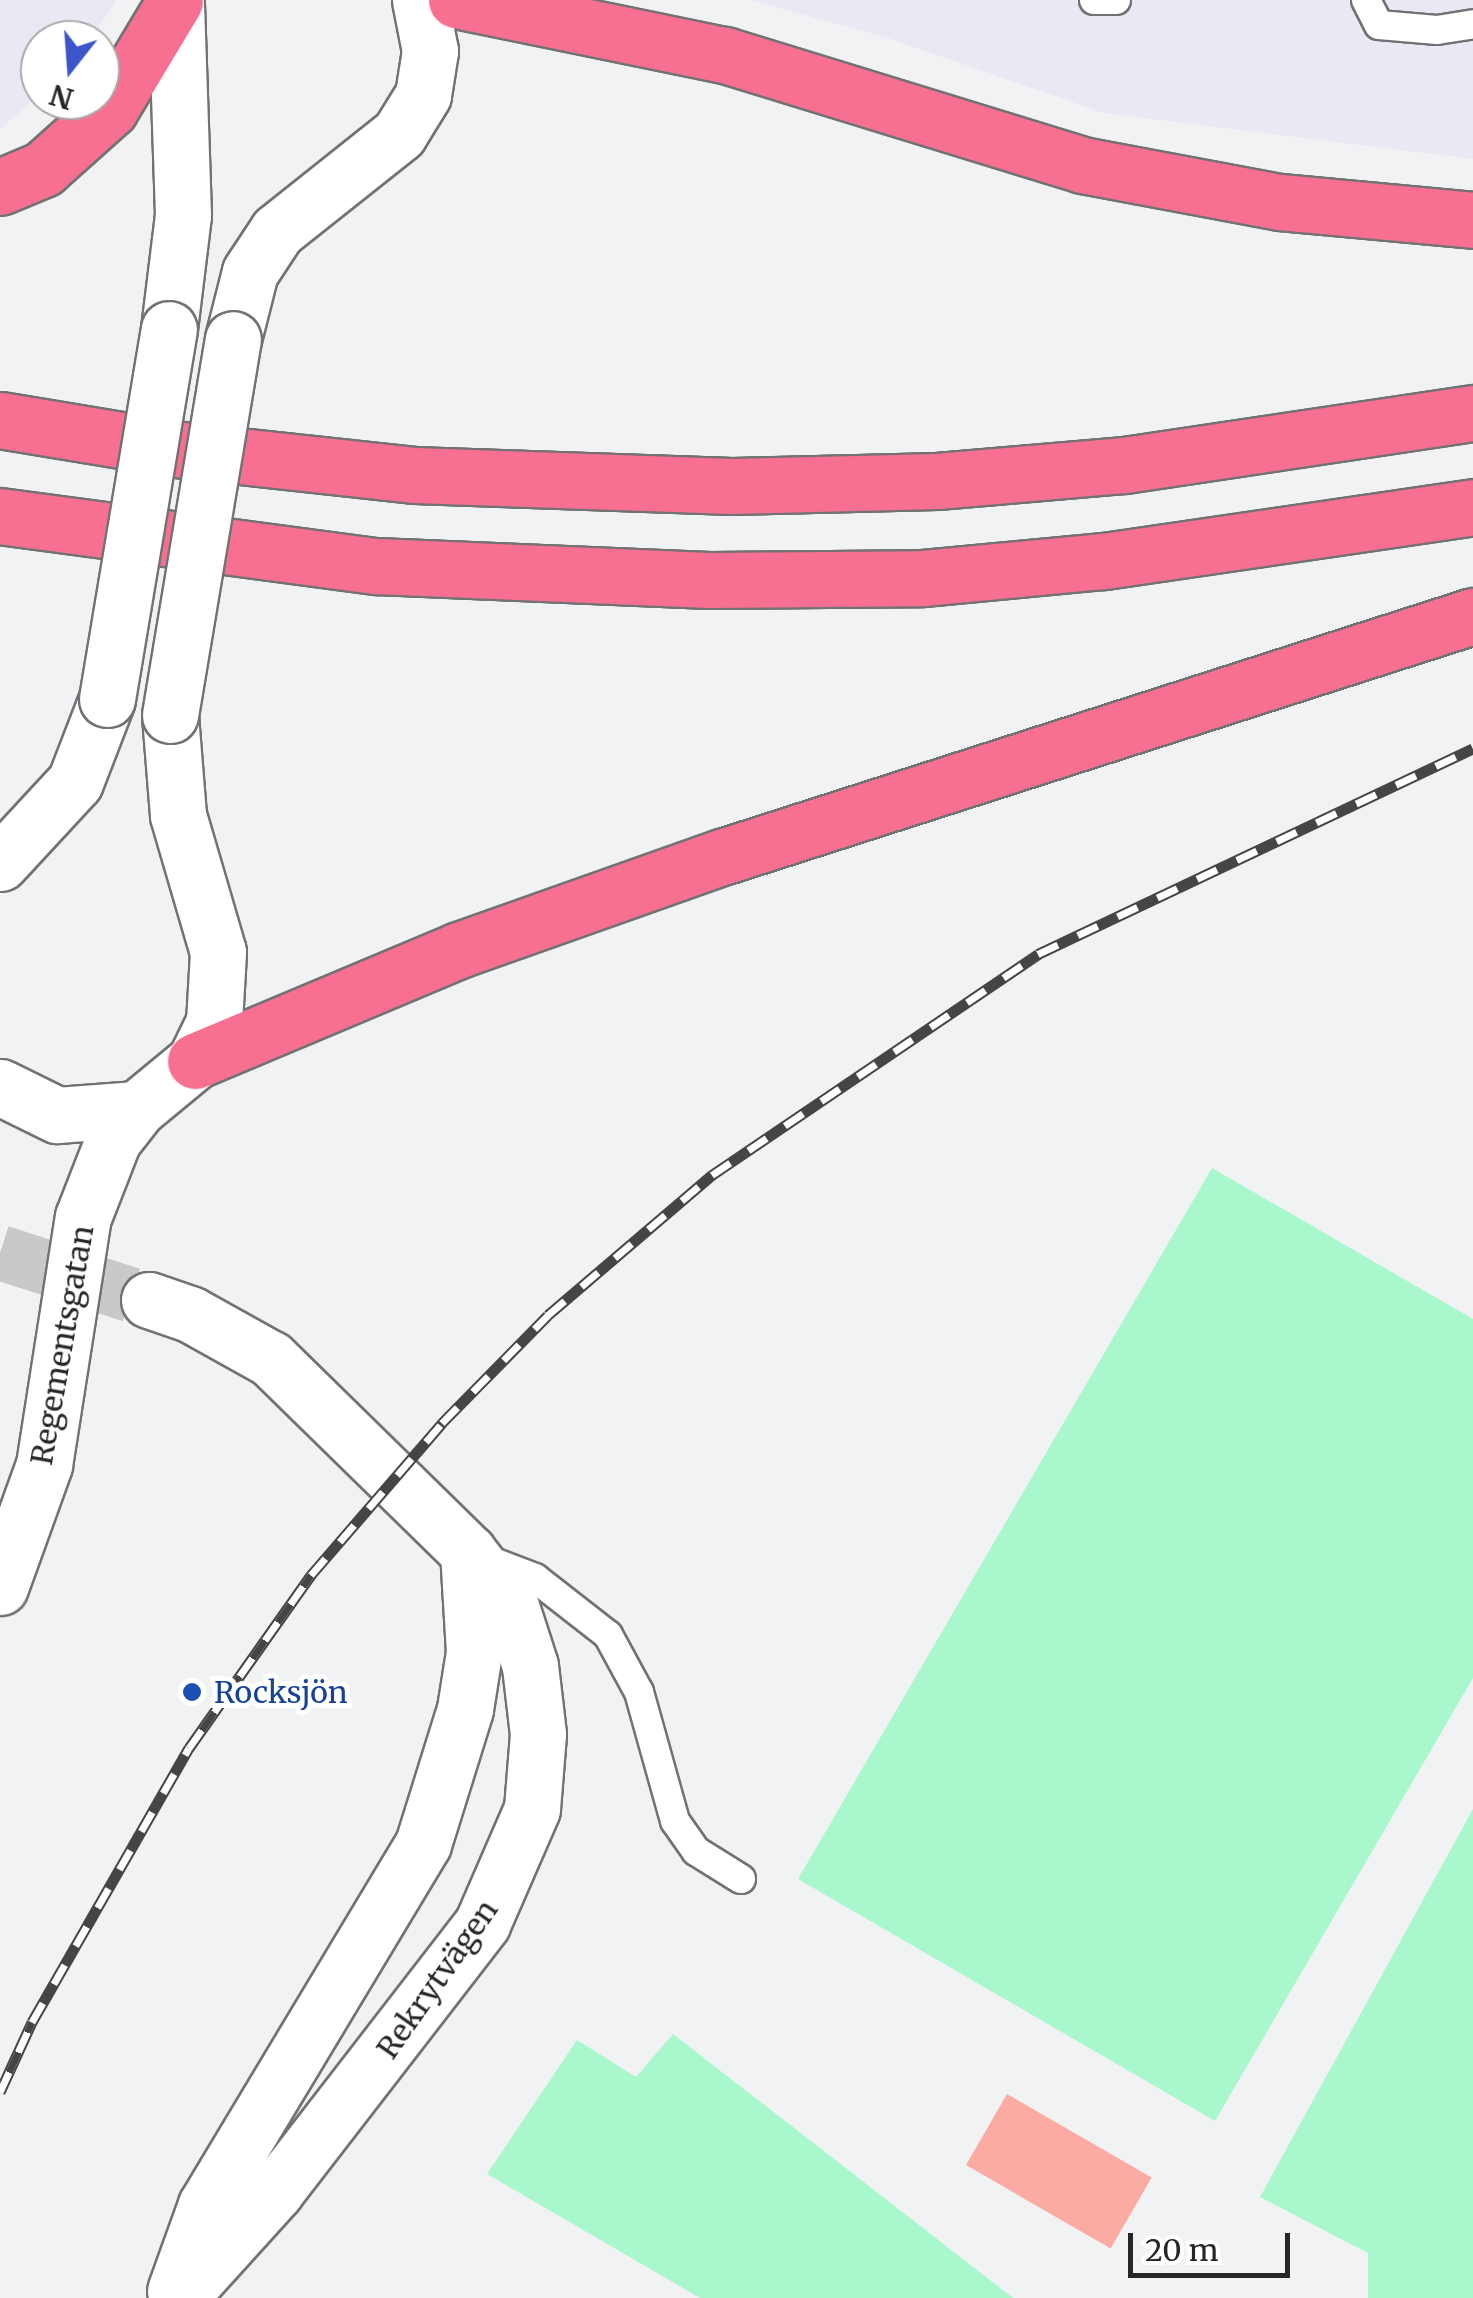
<!DOCTYPE html>
<html>
<head>
<meta charset="utf-8">
<style>
	body { margin:0 }
	#map { position:relative; width:1473px; height:2298px; overflow:hidden; background:#f1f2f4; font-family:Merriweather,serif }
	div>[style] { position:absolute }
	.built>* { inset:0; background:#e8e9f3 }
	.green>* { inset:0; background:#a9f7cc }
	.building>* { inset:0; background:#fbaba2; transform-origin:0 0 }
	.minor-tunnel>* { height:55px; margin-top:-27.5px; transform-origin:0; background:repeating-linear-gradient(90deg,#c9c9cb 0 55px,transparent 0 83px) }
	.roads { filter:drop-shadow(2px 0 #727275) drop-shadow(-2px 0 #727275) drop-shadow(0 2px #727275) drop-shadow(0 -2px #727275) }
	.service>* { height:28px; margin:-14px; padding:0 14px; transform-origin:14px; border-radius:14px; background:#fff }
	.minor>* { height:55px; margin:-27.5px; padding:0 27.5px; transform-origin:27.5px; border-radius:27.5px; background:#fff }
	.tertiary>* { height:55px; margin:-27.5px; padding:0 27.5px; transform-origin:27.5px; border-radius:27.5px; background:#fff }
	.motorway>* { height:55px; margin:-27.5px; padding:0 27.5px; transform-origin:27.5px; border-radius:27.5px; background:#f77091 }
	.rail>* { height:11px; margin-top:-5.5px; transform-origin:0; background:repeating-linear-gradient(90deg,#fff 0 22px,#454546 0 44px); box-sizing:border-box; border-block:2px solid #454546 }
	.bridges { filter:drop-shadow(2px 0 #727275) drop-shadow(-2px 0 #727275) drop-shadow(0 2px #727275) drop-shadow(0 -2px #727275) }
	.tertiary-bridge>* { height:55px; margin:-27.5px; padding:0 27.5px; transform-origin:27.5px; border-radius:27.5px; background:#fff }
	.dots>* { width:28px; height:28px; translate:-50% -50%; box-sizing:border-box; border:5px solid #fff; border-radius:50% }
	span { translate:-50% -50%; white-space:nowrap; text-align:center; line-height:1.15; -webkit-text-stroke:10px #fff; paint-order:stroke }
	.street-label { font-size:30px; color:#272728 }
	.transit-label { font-size:30px; color:#164399 }
	.left { translate:0 -50%; text-align:left }
	.north { position:absolute; left:20px; top:20px; width:100px; height:100px; box-sizing:border-box; background:#fff; border:2px solid #a9a9a9; border-radius:50%; rotate:197deg; font-size:28px; font-weight:700; line-height:40px; text-align:center; color:#272728 }
	.north::after { content:''; display:block; margin:auto; width:35px; height:45px; background:#3d55c8; clip-path:polygon(50% 0,100% 100%,50% 72%,0 100%) }
	.scale { position:absolute; left:1128px; top:2233px; width:162px; height:45px; box-sizing:border-box; border:5px solid #272728; border-top:0; padding-left:12px; font-size:30px; line-height:35px; white-space:nowrap; color:#272728; -webkit-text-stroke:8px #fff; paint-order:stroke }
</style>
</head>
<body>
<div id="map">
	<div class="built">
		<div style="clip-path:polygon(0 0,117px 0,90px 40px,40px 40px,40px 94px,0 129px)"></div>
		<div style="clip-path:polygon(750px 0,1473px 0,1473px 159px,1104px 113px,885px 37px)"></div>
	</div>
	<div class="green">
		<div style="clip-path:polygon(1212px 1168px,1473px 1319px,1473px 1678px,1215px 2121px,798px 1879px)"></div>
		<div style="clip-path:polygon(1473px 1809px,1473px 2298px,1368px 2298px,1368px 2253px,1260px 2197px)"></div>
		<div style="clip-path:polygon(673px 2034px,1013px 2298px,700px 2298px,487px 2174px,577px 2040px,636px 2077px)"></div>
	</div>
	<div class="building">
		<div style="left:1007px;top:2094px;width:167px;height:82px;rotate:30deg"></div>
	</div>
	<div class="minor-tunnel">
		<div style="left:0;top:1252px;width:157px;rotate:17.9deg"></div>
	</div>
	<div class="roads">
		<div class="service">
			<div style="left:1094px;top:0;width:22px"></div>
			<div style="left:1366px;top:0;width:28px;rotate:63deg"></div>
			<div style="left:1379px;top:25px;width:58px;rotate:4.9deg"></div>
			<div style="left:1437px;top:30px;width:36px;rotate:-9deg"></div>
			<div style="left:483px;top:1558px;width:56px;rotate:21deg"></div>
			<div style="left:535px;top:1578px;width:93px;rotate:38deg"></div>
			<div style="left:608px;top:1635px;width:65px;rotate:61.5deg"></div>
			<div style="left:639px;top:1692px;width:134px;rotate:74.4deg"></div>
			<div style="left:675px;top:1821px;width:37px;rotate:55deg"></div>
			<div style="left:696px;top:1851px;width:53px;rotate:31.9deg"></div>
		</div>
		<div class="minor">
			<div style="left:149px;top:1300px;width:43px;rotate:18.9deg"></div>
			<div style="left:190px;top:1314px;width:93px;rotate:29.1deg"></div>
			<div style="left:271px;top:1359px;width:276px;rotate:44.4deg"></div>
			<div style="left:468px;top:1552px;width:70px;rotate:52deg"></div>
			<div style="left:511px;top:1607px;width:62px;rotate:72.1deg"></div>
			<div style="left:530px;top:1666px;width:68px;rotate:83.3deg"></div>
			<div style="left:538px;top:1734px;width:75px;rotate:94.6deg"></div>
			<div style="left:532px;top:1809px;width:125px;rotate:113.5deg"></div>
			<div style="left:482px;top:1924px;width:337px;rotate:127.7deg"></div>
			<div style="left:276px;top:2191px;width:144px;rotate:132.2deg"></div>
			<div style="left:175px;top:2291px;width:91px;rotate:-70.2deg"></div>
			<div style="left:206px;top:2205px;width:421px;rotate:-59deg"></div>
			<div style="left:423px;top:1844px;width:141px;rotate:-72.7deg"></div>
			<div style="left:465px;top:1709px;width:58px;rotate:-81deg"></div>
			<div style="left:474px;top:1652px;width:100px;rotate:-93.4deg"></div>
		</div>
		<div class="tertiary">
			<div style="left:169px;top:329px;width:115px;rotate:-83deg"></div>
			<div style="left:183px;top:215px;width:215px;rotate:-91.9deg"></div>
			<div style="left:233px;top:339px;width:69px;rotate:-75.8deg"></div>
			<div style="left:250px;top:272px;width:49px;rotate:-56.6deg"></div>
			<div style="left:277px;top:231px;width:156px;rotate:-38.5deg"></div>
			<div style="left:399px;top:134px;width:46px;rotate:-58.4deg"></div>
			<div style="left:423px;top:95px;width:45px;rotate:-81deg"></div>
			<div style="left:430px;top:51px;width:52px;rotate:-101.1deg"></div>
			<div style="left:0;top:863px;width:110px;rotate:-47.2deg"></div>
			<div style="left:75px;top:782px;width:89px;rotate:-68.9deg"></div>
			<div style="left:0;top:1087px;width:64px;rotate:26.2deg"></div>
			<div style="left:57px;top:1115px;width:80px;rotate:-4.3deg"></div>
			<div style="left:137px;top:1109px;width:75px;rotate:-39.6deg"></div>
			<div style="left:195px;top:1061px;width:43px;rotate:-64deg"></div>
			<div style="left:214px;top:1022px;width:70px;rotate:-86.7deg"></div>
			<div style="left:218px;top:952px;width:143px;rotate:-106.3deg"></div>
			<div style="left:178px;top:815px;width:100px;rotate:-94.6deg"></div>
			<div style="left:0;top:1587px;width:130px;rotate:-70.2deg"></div>
			<div style="left:44px;top:1465px;width:251px;rotate:-81.1deg"></div>
			<div style="left:83px;top:1217px;width:83px;rotate:-68.7deg"></div>
			<div style="left:113px;top:1140px;width:39px;rotate:-52deg"></div>
		</div>
		<div class="motorway">
			<div style="left:456px;top:0;width:275px;rotate:11.6deg"></div>
			<div style="left:725px;top:55px;width:374px;rotate:17.1deg"></div>
			<div style="left:1082px;top:165px;width:201px;rotate:10.6deg"></div>
			<div style="left:1280px;top:202px;width:194px;rotate:5.3deg"></div>
			<div style="left:0;top:187px;width:47px;rotate:-22.7deg"></div>
			<div style="left:43px;top:169px;width:90px;rotate:-41.8deg"></div>
			<div style="left:110px;top:109px;width:126px;rotate:-59deg"></div>
			<div style="left:0;top:420px;width:177px;rotate:9.4deg"></div>
			<div style="left:175px;top:449px;width:240px;rotate:6.2deg"></div>
			<div style="left:414px;top:475px;width:318px;rotate:2deg"></div>
			<div style="left:732px;top:486px;width:205px;rotate:-1.4deg"></div>
			<div style="left:937px;top:481px;width:189px;rotate:-4.9deg"></div>
			<div style="left:1125px;top:465px;width:352px;rotate:-8.5deg"></div>
			<div style="left:0;top:516px;width:379px;rotate:7.6deg"></div>
			<div style="left:376px;top:566px;width:333px;rotate:2.4deg"></div>
			<div style="left:709px;top:580px;width:214px;rotate:-0.5deg"></div>
			<div style="left:923px;top:578px;width:182px;rotate:-5.4deg"></div>
			<div style="left:1104px;top:561px;width:373px;rotate:-8.3deg"></div>
			<div style="left:195px;top:1061px;width:286px;rotate:-22.8deg"></div>
			<div style="left:459px;top:950px;width:282px;rotate:-19.5deg"></div>
			<div style="left:725px;top:856px;width:786px;rotate:-17.79deg"></div>
		</div>
	</div>
	<div class="rail">
		<div style="left:0;top:2092px;width:77px;rotate:-65.4deg"></div>
		<div style="left:32px;top:2022px;width:316px;rotate:-60.2deg"></div>
		<div style="left:189px;top:1748px;width:212px;rotate:-54.8deg"></div>
		<div style="left:311px;top:1575px;width:201px;rotate:-49.2deg"></div>
		<div style="left:442px;top:1423px;width:151px;rotate:-45.5deg"></div>
		<div style="left:548px;top:1315px;width:216px;rotate:-40.5deg"></div>
		<div style="left:712px;top:1175px;width:394px;rotate:-34.1deg"></div>
		<div style="left:1038px;top:954px;width:481px;rotate:-25.3deg"></div>
	</div>
	<div class="bridges">
		<div class="tertiary-bridge">
			<div style="left:107px;top:699px;width:375px;rotate:-80.5deg"></div>
			<div style="left:170px;top:715px;width:381px;rotate:-80.5deg"></div>
		</div>
	</div>
	<div class="dots">
		<div style="left:192px;top:1692px;background:#1a4fb4"></div>
	</div>
	<div class="street-label">
		<span style="left:62px;top:1345px;rotate:-80deg">Regementsgatan</span>
		<span style="left:437px;top:1979px;rotate:-55deg">Rekrytvägen</span>
	</div>
	<div class="transit-label">
		<span class="left" style="left:214px;top:1692px">Rocksjön</span>
	</div>
	<div class="north">N</div>
	<div class="scale">20 m</div>
</div>
</body>
</html>
